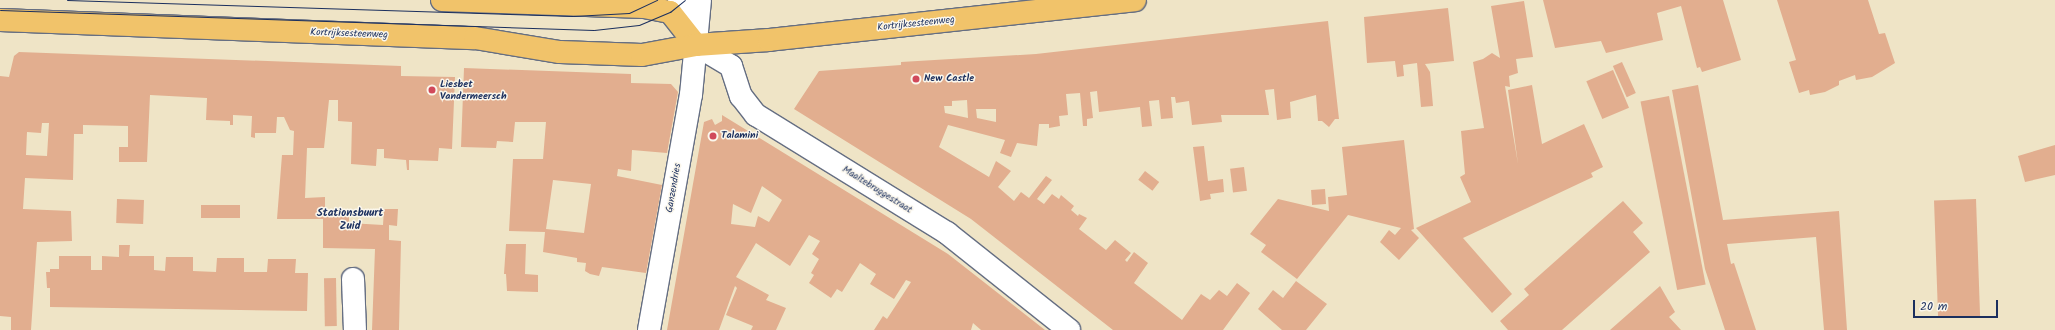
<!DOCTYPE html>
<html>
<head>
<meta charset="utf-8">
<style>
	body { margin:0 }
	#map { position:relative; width:2055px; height:330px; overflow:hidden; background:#efe4c6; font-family:Kalam,sans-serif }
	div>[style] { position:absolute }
	.building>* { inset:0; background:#e2ae8f; transform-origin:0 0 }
	.roads { filter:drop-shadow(1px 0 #656e82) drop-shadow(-1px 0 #656e82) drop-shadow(0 1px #656e82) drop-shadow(0 -1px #656e82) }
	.minor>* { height:22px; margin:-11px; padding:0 11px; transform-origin:11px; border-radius:11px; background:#fff }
	.major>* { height:22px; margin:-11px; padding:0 11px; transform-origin:11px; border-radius:11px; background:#f1c36a }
	.tram>* { height:1px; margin:-0.5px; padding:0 0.5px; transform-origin:0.5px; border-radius:0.5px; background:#1b2f5e }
	.dots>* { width:11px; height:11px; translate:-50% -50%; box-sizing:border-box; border:2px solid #fbf7ec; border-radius:50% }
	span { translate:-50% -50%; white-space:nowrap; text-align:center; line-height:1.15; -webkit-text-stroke:3px #fbf7ec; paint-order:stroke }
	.street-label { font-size:10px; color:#1b2f5e }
	.poi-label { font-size:10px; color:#1b2f5e; font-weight:700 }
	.left { translate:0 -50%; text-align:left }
	.neighbourhood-label { font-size:11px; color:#1b2f5e; font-weight:700 }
	.scale { position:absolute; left:1913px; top:300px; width:85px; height:18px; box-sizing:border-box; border:2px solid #1b2f5e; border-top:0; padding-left:5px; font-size:12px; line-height:14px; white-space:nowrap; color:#1b2f5e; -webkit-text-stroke:3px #fbf7ec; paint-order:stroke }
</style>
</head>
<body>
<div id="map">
	<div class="building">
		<div style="clip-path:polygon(1543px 0,1723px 0,1741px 60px,1702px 72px,1700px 67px,1697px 68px,1681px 6px,1657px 13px,1663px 40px,1606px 53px,1601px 41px,1555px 48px)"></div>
		<div style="clip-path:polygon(1777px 0,1868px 0,1879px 34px,1885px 33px,1895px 63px,1872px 77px,1856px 80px,1855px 75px,1839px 81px,1839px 85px,1825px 92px,1810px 95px,1809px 90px,1799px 93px,1789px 62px,1796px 60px)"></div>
		<div style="clip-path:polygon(1524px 1px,1533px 57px,1516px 59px,1518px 73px,1509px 76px,1510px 87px,1505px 86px,1518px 164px,1508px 90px,1532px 85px,1542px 144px,1584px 124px,1603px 167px,1591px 173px,1593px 177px,1463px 238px,1512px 294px,1492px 313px,1416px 228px,1471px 202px,1460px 177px,1465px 174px,1461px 131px,1484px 128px,1473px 62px,1483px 59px,1492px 53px,1500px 58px,1491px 6px)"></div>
		<div style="clip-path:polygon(1448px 8px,1454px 61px,1425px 64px,1430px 72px,1433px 106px,1421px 107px,1417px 63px,1403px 65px,1404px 76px,1397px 77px,1395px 61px,1367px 63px,1364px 17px)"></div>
		<div style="clip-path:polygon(evenodd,1328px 21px,1339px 119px,1335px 119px,1329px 127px,1322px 121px,1318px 121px,1316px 95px,1290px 102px,1291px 118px,1277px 120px,1274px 89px,1265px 90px,1269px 115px,1221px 115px,1222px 122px,1192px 125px,1189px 101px,1176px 103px,1175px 97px,1171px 97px,1173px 118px,1161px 119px,1159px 100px,1149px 101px,1152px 126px,1142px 127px,1140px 107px,1099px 112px,1097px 91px,1090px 92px,1093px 118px,1087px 119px,1087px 126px,1083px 126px,1080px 93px,1066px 94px,1068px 115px,1059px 116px,1060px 126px,1049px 128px,1049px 124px,1039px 124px,1037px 146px,1017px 143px,1011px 157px,1000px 153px,1005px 140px,948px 125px,939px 147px,989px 177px,996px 161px,1011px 171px,998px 187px,1014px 201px,1021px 192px,1029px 198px,1046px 176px,1052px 180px,1037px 199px,1044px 204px,1052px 194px,1059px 199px,1061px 195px,1074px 206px,1071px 210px,1078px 216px,1079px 214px,1087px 218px,1079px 229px,1106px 250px,1115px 240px,1131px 253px,1125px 260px,1127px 262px,1134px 252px,1148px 263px,1134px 283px,1182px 320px,1201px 294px,1210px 300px,1219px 290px,1227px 296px,1237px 283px,1250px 293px,1223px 330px,1113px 330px,971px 219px,794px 109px,819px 71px,901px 65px,901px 62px,1036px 54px,1328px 21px,967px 100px,968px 118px,945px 113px,944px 106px,952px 106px,952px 101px,967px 100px,1328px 21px,976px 109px,996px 109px,996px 122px,977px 118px,976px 109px)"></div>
		<div style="clip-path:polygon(evenodd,19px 52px,401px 66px,401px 76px,455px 77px,452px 149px,439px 148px,438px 161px,409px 160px,409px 170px,407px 170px,406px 160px,384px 158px,384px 149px,377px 149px,376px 166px,351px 164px,352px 122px,338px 121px,338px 100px,329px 100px,324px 148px,307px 148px,305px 198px,325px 197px,325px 211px,349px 212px,349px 223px,383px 225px,384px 209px,398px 209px,397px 226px,389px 225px,389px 240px,401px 241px,399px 330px,372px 330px,375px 249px,323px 248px,323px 219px,277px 219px,282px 155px,293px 155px,294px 131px,290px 130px,284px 117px,277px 117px,276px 133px,255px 133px,255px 138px,251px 137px,252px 116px,233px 115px,233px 125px,230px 125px,230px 121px,206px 120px,207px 98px,150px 95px,147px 162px,119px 162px,119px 147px,128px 147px,128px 126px,83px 125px,83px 134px,74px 134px,73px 180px,25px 178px,23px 209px,71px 211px,72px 241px,37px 242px,31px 330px,11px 330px,11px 317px,0 316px,0 76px,9px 77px,14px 56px,19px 52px,42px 123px,49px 123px,47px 156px,26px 155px,27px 132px,41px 133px,42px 123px)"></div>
		<div style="left:1622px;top:62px;width:34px;height:10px;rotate:66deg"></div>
		<div style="clip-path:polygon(evenodd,464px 68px,631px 74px,631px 83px,671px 84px,678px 92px,667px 153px,632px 150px,631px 171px,618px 169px,617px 176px,662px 185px,646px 273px,602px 267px,599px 276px,590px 274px,585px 271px,586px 263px,577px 262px,577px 258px,543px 252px,545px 232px,509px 231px,513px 159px,543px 159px,546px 122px,515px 122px,513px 142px,497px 141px,496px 148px,461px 147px,464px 68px,553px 180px,591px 184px,584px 233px,546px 229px,553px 180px)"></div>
		<div style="left:1613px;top:70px;width:41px;height:29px;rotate:67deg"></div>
		<div style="clip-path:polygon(1698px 85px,1723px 220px,1839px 211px,1847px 330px,1824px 330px,1816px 237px,1727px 244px,1731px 264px,1734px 263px,1756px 330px,1725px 330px,1705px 269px,1672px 90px)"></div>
		<div style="left:1669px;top:96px;width:192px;height:29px;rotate:79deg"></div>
		<div style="clip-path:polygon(evenodd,722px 115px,948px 254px,1045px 330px,981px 330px,973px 323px,971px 330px,874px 330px,883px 316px,887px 319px,911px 282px,906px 280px,894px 299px,870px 284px,876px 274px,860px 263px,842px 292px,837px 289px,831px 298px,809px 283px,814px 275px,811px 273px,819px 259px,812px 254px,820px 241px,809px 235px,790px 266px,756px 243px,736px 277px,769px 295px,766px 300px,786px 308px,776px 330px,751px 330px,753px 326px,726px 315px,737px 288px,735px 286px,719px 330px,667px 330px,704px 122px,712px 119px,715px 125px,722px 121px,722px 115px,762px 186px,782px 200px,769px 222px,758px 216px,755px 227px,731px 224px,733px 204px,751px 213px,762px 186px)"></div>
		<div style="clip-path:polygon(1404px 140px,1414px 229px,1411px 230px,1419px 238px,1399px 260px,1380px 242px,1389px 230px,1395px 235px,1401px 228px,1348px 215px,1297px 279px,1261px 252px,1266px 245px,1250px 234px,1278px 199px,1329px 211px,1328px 197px,1347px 195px,1342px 147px)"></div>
		<div style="clip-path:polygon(2055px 145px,2055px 175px,2025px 182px,2018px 156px)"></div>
		<div style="clip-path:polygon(1204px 146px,1208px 181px,1223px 179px,1224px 192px,1210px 194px,1211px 199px,1200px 201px,1193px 147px)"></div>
		<div style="left:1244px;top:167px;width:24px;height:14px;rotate:83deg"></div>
		<div style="left:1145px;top:171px;width:18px;height:11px;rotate:38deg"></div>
		<div style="left:1325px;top:189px;width:15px;height:14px;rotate:86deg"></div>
		<div style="left:117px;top:199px;width:27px;height:24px;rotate:2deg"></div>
		<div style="left:1976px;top:199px;width:117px;height:42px;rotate:88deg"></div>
		<div style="clip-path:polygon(1623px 201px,1643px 223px,1633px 232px,1650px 252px,1562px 330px,1508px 330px,1500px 321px,1529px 295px,1524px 289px)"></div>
		<div style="left:201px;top:205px;width:39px;height:13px"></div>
		<div style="clip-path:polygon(506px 244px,526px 244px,525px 274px,538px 275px,538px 292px,507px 291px,506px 274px,504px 274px)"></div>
		<div style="clip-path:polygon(119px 245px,130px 245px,129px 256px,154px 256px,154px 270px,165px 271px,166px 257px,193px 257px,193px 271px,216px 272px,217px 258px,244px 258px,244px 272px,267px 272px,268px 259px,296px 259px,295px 273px,308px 273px,307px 311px,50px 307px,50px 288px,47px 288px,46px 272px,50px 272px,50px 269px,59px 269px,59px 256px,91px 256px,91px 270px,102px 270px,102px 256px,119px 257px)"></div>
		<div style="left:336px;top:278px;width:48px;height:12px;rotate:89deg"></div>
		<div style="clip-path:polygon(1296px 281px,1327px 304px,1306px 330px,1282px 330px,1258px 309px,1273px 290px,1283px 298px)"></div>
		<div style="clip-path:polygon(1660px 286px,1675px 312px,1669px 317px,1681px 330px,1610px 330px)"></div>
	</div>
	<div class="roads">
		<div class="minor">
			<div style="left:679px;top:0;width:43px;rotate:69.4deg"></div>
			<div style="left:696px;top:45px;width:41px;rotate:31deg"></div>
			<div style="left:731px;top:66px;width:32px;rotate:72deg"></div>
			<div style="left:741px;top:96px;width:24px;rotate:52deg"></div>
			<div style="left:756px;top:115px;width:225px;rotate:31.7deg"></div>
			<div style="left:947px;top:233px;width:156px;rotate:38.5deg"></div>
			<div style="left:353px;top:279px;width:51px;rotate:87.8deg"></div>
			<div style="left:649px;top:330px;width:239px;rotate:-79.9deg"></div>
			<div style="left:691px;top:95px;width:95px;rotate:-84.6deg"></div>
		</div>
		<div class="major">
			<div style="left:442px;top:0;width:202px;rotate:2deg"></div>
			<div style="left:644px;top:7px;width:26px;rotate:11deg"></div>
			<div style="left:670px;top:12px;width:42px;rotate:51.8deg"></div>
			<div style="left:0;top:20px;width:475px;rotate:2.2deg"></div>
			<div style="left:475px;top:38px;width:86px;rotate:9.4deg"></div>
			<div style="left:560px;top:52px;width:82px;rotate:2.1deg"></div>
			<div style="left:642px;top:55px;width:55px;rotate:-10.5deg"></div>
			<div style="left:696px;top:45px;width:73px;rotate:-3.9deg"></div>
			<div style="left:769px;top:40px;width:368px;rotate:-6.2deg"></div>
		</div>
	</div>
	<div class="tram">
		<div style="left:67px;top:0;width:506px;rotate:1.81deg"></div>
		<div style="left:573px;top:16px;width:56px;rotate:-3.1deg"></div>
		<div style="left:629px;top:13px;width:31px;rotate:-25deg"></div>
		<div style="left:0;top:10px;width:594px;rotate:1.93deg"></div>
		<div style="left:594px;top:30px;width:45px;rotate:-6.3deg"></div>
		<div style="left:639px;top:25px;width:34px;rotate:-23deg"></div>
		<div style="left:670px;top:12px;width:19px;rotate:-39deg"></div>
	</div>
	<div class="dots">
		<div style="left:916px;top:79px;background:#d1495b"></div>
		<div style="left:432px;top:90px;background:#d1495b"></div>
		<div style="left:713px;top:136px;background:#d1495b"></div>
	</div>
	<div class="street-label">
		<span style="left:916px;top:24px;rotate:-6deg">Kortrijksesteenweg</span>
		<span style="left:349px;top:34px;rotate:2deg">Kortrijksesteenweg</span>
		<span style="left:674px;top:188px;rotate:-80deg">Ganzendries</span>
		<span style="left:877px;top:190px;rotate:32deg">Maaltebruggestraat</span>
	</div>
	<div class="poi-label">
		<span class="left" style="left:924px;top:79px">New Castle</span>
		<span class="left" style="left:440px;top:90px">Liesbet<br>Vandermeersch</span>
		<span class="left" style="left:721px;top:136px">Talamini</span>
	</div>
	<div class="neighbourhood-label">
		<span style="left:350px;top:220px">Stationsbuurt<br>Zuid</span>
	</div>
	<div class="scale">20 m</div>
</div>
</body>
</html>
